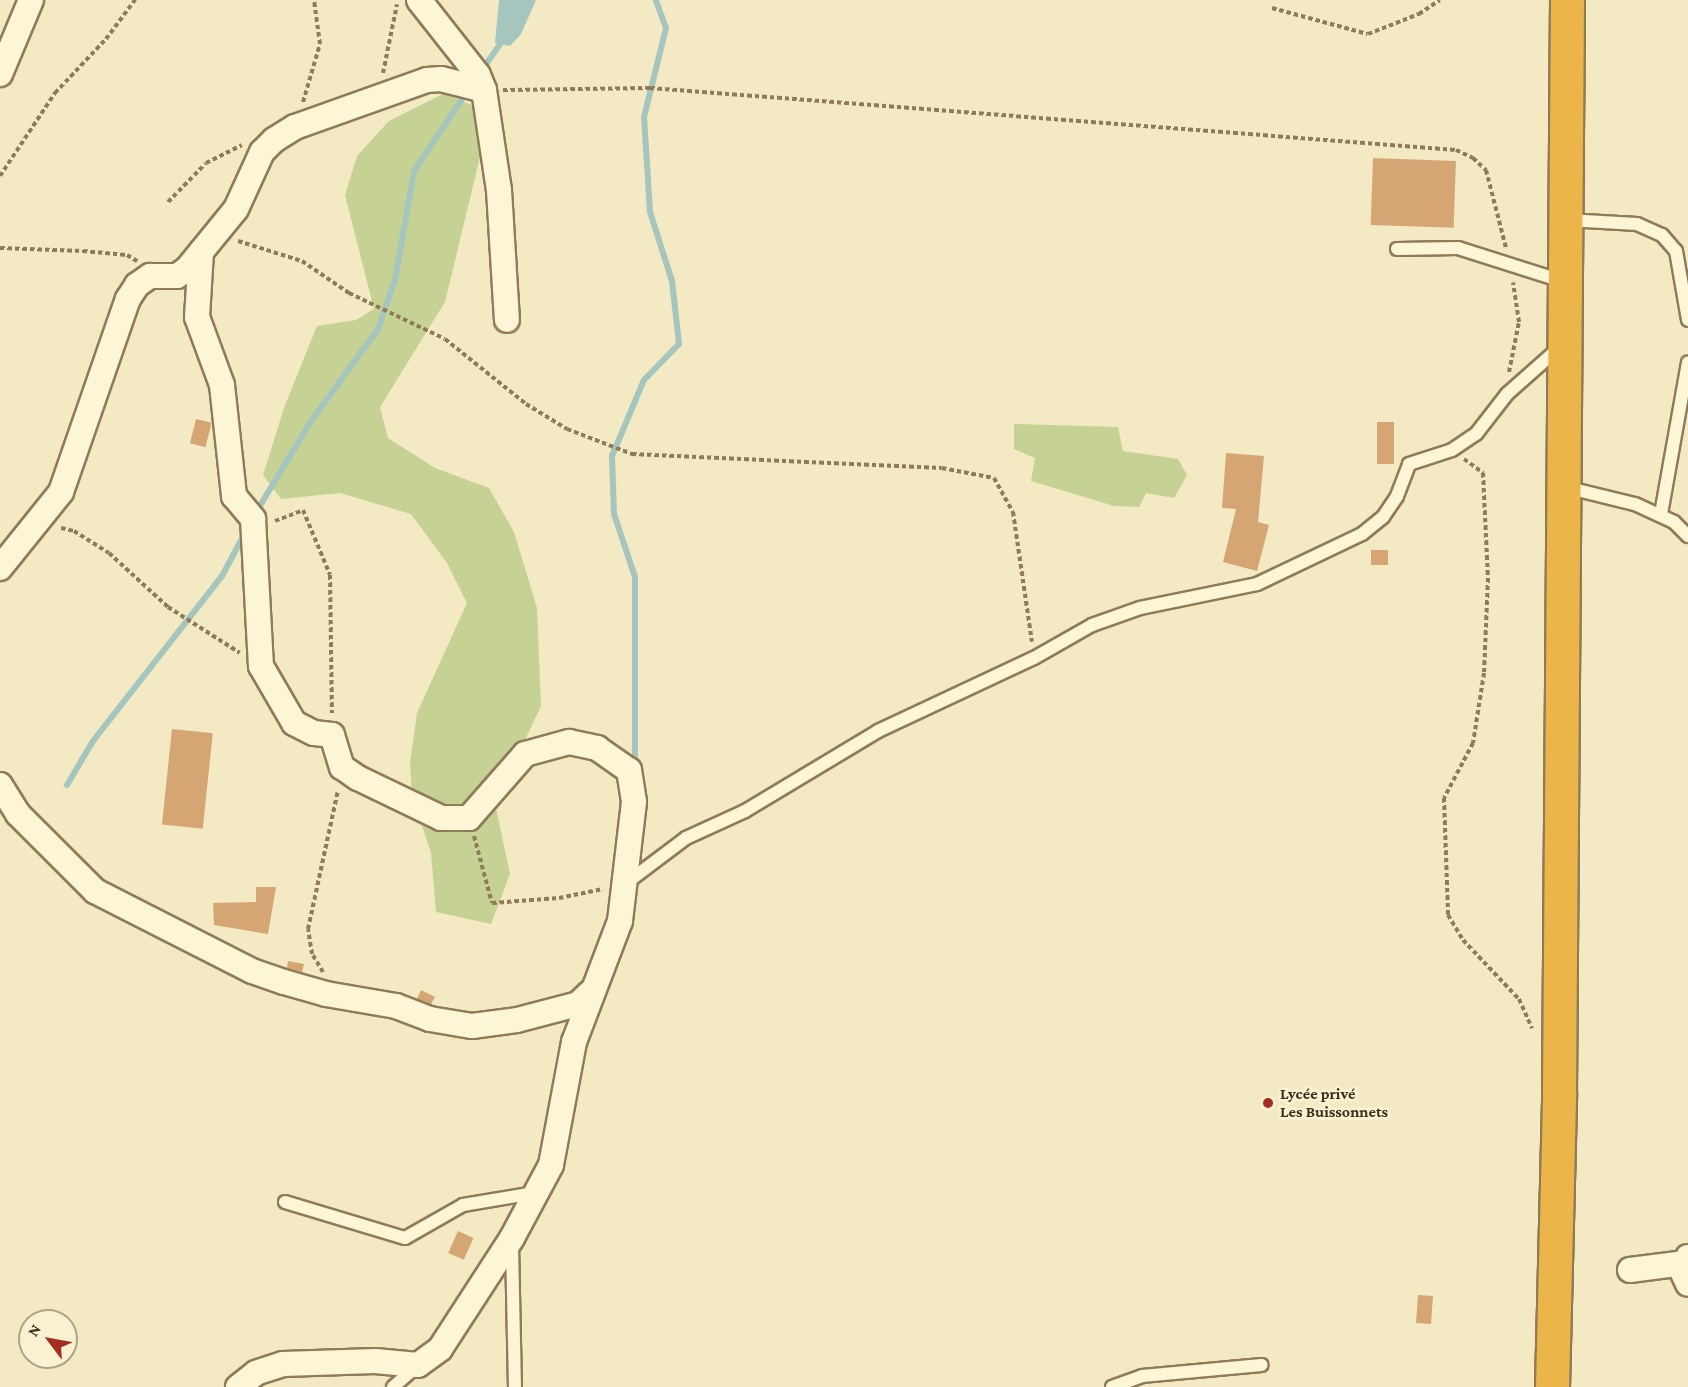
<!DOCTYPE html>
<html>
<head>
<meta charset="utf-8">
<style>
	body { margin:0 }
	#map { position:relative; width:1688px; height:1387px; overflow:hidden; background:#f3e9c2; font-family:"Crimson Pro",serif }
	div>[style] { position:absolute }
	.green>* { inset:0; background:#c5d294 }
	.water>* { inset:0; background:#a5c5bf }
	.stream>* { height:6px; margin:-3px; padding:0 3px; transform-origin:3px; border-radius:3px; background:#a5c5bf }
	.building>* { inset:0; background:#d5a674; transform-origin:0 0 }
	.path>* { height:4px; margin-top:-2px; transform-origin:0; background:repeating-linear-gradient(90deg,#8f7b57 0 4.5px,transparent 0 7.5px) }
	.roads { filter:drop-shadow(2px 0 #8f7b57) drop-shadow(-2px 0 #8f7b57) drop-shadow(0 2px #8f7b57) drop-shadow(0 -2px #8f7b57) }
	.lane>* { height:12px; margin:-6px; padding:0 6px; transform-origin:6px; border-radius:6px; background:#fcf5d6 }
	.street>* { height:24px; margin:-12px; padding:0 12px; transform-origin:12px; border-radius:12px; background:#fcf5d6 }
	.highway>* { height:33px; margin:-16.5px; padding:0 16.5px; transform-origin:16.5px; border-radius:16.5px; background:#ebb549 }
	.dots>* { width:16px; height:16px; translate:-50% -50%; box-sizing:border-box; border:3px solid #f9f2d2; border-radius:50% }
	span { translate:-50% -50%; white-space:nowrap; text-align:center; line-height:1.15; -webkit-text-stroke:5px #f9f2d2; paint-order:stroke }
	.poi-label { font-size:16px; color:#3d301c; font-weight:700 }
	.left { translate:0 -50%; text-align:left }
	.north { position:absolute; left:18px; top:1309px; width:60px; height:60px; box-sizing:border-box; background:#f9f2d2; border:2px solid #aea489; border-radius:50%; rotate:302deg; font-size:16px; font-weight:700; line-height:24px; text-align:center; color:#3d301c }
	.north::after { content:''; display:block; margin:auto; width:21px; height:27px; background:#a52c20; clip-path:polygon(50% 0,100% 100%,50% 72%,0 100%) }
</style>
</head>
<body>
<div id="map">
	<div class="green">
		<div style="clip-path:polygon(445px 93px,478px 108px,480px 157px,445px 302px,380px 407px,388px 438px,435px 468px,489px 488px,514px 532px,537px 608px,541px 706px,495px 803px,510px 874px,491px 924px,436px 912px,431px 853px,412px 795px,410px 763px,417px 713px,467px 603px,447px 563px,411px 514px,340px 493px,281px 499px,263px 475px,285px 405px,317px 326px,356px 320px,374px 309px,345px 195px,357px 156px,389px 121px)"></div>
		<div style="clip-path:polygon(1014px 424px,1118px 427px,1123px 451px,1178px 459px,1187px 475px,1174px 498px,1146px 493px,1139px 507px,1114px 506px,1031px 481px,1035px 458px,1014px 449px)"></div>
	</div>
	<div class="water">
		<div style="clip-path:polygon(499px 0,536px 0,521px 34px,510px 46px,495px 43px)"></div>
	</div>
	<div class="stream">
		<div style="left:482px;top:70px;width:38px;rotate:-55deg"></div>
		<div style="left:255px;top:514px;width:109px;rotate:-58.9deg"></div>
		<div style="left:311px;top:421px;width:114px;rotate:-53.9deg"></div>
		<div style="left:378px;top:329px;width:52px;rotate:-70.9deg"></div>
		<div style="left:395px;top:280px;width:111px;rotate:-80.1deg"></div>
		<div style="left:414px;top:171px;width:97px;rotate:-56.3deg"></div>
		<div style="left:635px;top:757px;width:180px;rotate:-90deg"></div>
		<div style="left:635px;top:577px;width:66px;rotate:-108.4deg"></div>
		<div style="left:614px;top:514px;width:58px;rotate:-92deg"></div>
		<div style="left:612px;top:456px;width:82px;rotate:-67.2deg"></div>
		<div style="left:644px;top:380px;width:50px;rotate:-45.8deg"></div>
		<div style="left:679px;top:344px;width:63px;rotate:-96.3deg"></div>
		<div style="left:672px;top:281px;width:72px;rotate:-107.7deg"></div>
		<div style="left:650px;top:212px;width:95px;rotate:-93.6deg"></div>
		<div style="left:644px;top:117px;width:92px;rotate:-76.1deg"></div>
		<div style="left:666px;top:28px;width:30px;rotate:-110deg"></div>
		<div style="left:67px;top:785px;width:51px;rotate:-59.4deg"></div>
		<div style="left:93px;top:741px;width:209px;rotate:-52deg"></div>
		<div style="left:222px;top:576px;width:51px;rotate:-61.9deg"></div>
	</div>
	<div class="building">
		<div style="left:1373px;top:158px;width:83px;height:67px;rotate:2deg"></div>
		<div style="left:196px;top:419px;width:16px;height:25px;rotate:14deg"></div>
		<div style="left:1377px;top:422px;width:17px;height:42px"></div>
		<div style="clip-path:polygon(1226px 453px,1264px 456px,1258px 522px,1269px 525px,1257px 571px,1223px 562px,1236px 509px,1222px 508px)"></div>
		<div style="left:1371px;top:550px;width:17px;height:15px"></div>
		<div style="left:172px;top:729px;width:41px;height:96px;rotate:6deg"></div>
		<div style="clip-path:polygon(256px 887px,276px 887px,268px 934px,214px 925px,213px 903px,256px 902px)"></div>
		<div style="clip-path:polygon(288px 961px,304px 964px,302px 972px,287px 968px)"></div>
		<div style="clip-path:polygon(421px 990px,435px 997px,431px 1004px,417px 999px)"></div>
		<div style="left:458px;top:1231px;width:17px;height:24px;rotate:24deg"></div>
		<div style="left:1418px;top:1295px;width:15px;height:28px;rotate:4deg"></div>
	</div>
	<div class="path">
		<div style="left:1272px;top:8px;width:99px;rotate:15.2deg"></div>
		<div style="left:1368px;top:34px;width:55px;rotate:-21.4deg"></div>
		<div style="left:1419px;top:14px;width:25px;rotate:-34deg"></div>
		<div style="left:383px;top:73px;width:70px;rotate:-78.5deg"></div>
		<div style="left:503px;top:90px;width:147px;rotate:-0.8deg"></div>
		<div style="left:650px;top:88px;width:808px;rotate:4.4deg"></div>
		<div style="left:1456px;top:150px;width:19px;rotate:25deg"></div>
		<div style="left:1473px;top:158px;width:18px;rotate:43deg"></div>
		<div style="left:1486px;top:170px;width:81px;rotate:75.6deg"></div>
		<div style="left:303px;top:102px;width:60px;rotate:-73.7deg"></div>
		<div style="left:320px;top:44px;width:44px;rotate:-97.8deg"></div>
		<div style="left:0;top:176px;width:100px;rotate:-56.5deg"></div>
		<div style="left:55px;top:93px;width:74px;rotate:-46.6deg"></div>
		<div style="left:106px;top:39px;width:49px;rotate:-53.4deg"></div>
		<div style="left:168px;top:202px;width:54px;rotate:-45.7deg"></div>
		<div style="left:206px;top:163px;width:40px;rotate:-26.6deg"></div>
		<div style="left:238px;top:241px;width:67px;rotate:17.4deg"></div>
		<div style="left:302px;top:261px;width:57px;rotate:34.2deg"></div>
		<div style="left:349px;top:293px;width:106px;rotate:25.6deg"></div>
		<div style="left:445px;top:339px;width:104px;rotate:38.7deg"></div>
		<div style="left:526px;top:404px;width:48px;rotate:31.4deg"></div>
		<div style="left:567px;top:429px;width:70px;rotate:21deg"></div>
		<div style="left:632px;top:454px;width:310px;rotate:2.6deg"></div>
		<div style="left:942px;top:468px;width:53px;rotate:10.9deg"></div>
		<div style="left:994px;top:478px;width:39px;rotate:61deg"></div>
		<div style="left:1013px;top:512px;width:131px;rotate:81.7deg"></div>
		<div style="left:0;top:248px;width:83px;rotate:2.1deg"></div>
		<div style="left:83px;top:251px;width:44px;rotate:5.2deg"></div>
		<div style="left:127px;top:255px;width:12px;rotate:31deg"></div>
		<div style="left:1509px;top:372px;width:51px;rotate:-78.7deg"></div>
		<div style="left:1519px;top:322px;width:40px;rotate:-98.5deg"></div>
		<div style="left:1464px;top:459px;width:24px;rotate:36deg"></div>
		<div style="left:1483px;top:473px;width:105px;rotate:87.3deg"></div>
		<div style="left:1488px;top:578px;width:95px;rotate:92.4deg"></div>
		<div style="left:1484px;top:673px;width:71px;rotate:98.9deg"></div>
		<div style="left:1473px;top:743px;width:62px;rotate:117.8deg"></div>
		<div style="left:1444px;top:798px;width:117px;rotate:88deg"></div>
		<div style="left:1448px;top:915px;width:29px;rotate:59deg"></div>
		<div style="left:1463px;top:940px;width:81px;rotate:46.5deg"></div>
		<div style="left:1519px;top:999px;width:32px;rotate:66deg"></div>
		<div style="left:275px;top:521px;width:30px;rotate:-21deg"></div>
		<div style="left:303px;top:510px;width:70px;rotate:67.4deg"></div>
		<div style="left:330px;top:575px;width:138px;rotate:89.2deg"></div>
		<div style="left:61px;top:528px;width:13px;rotate:13deg"></div>
		<div style="left:74px;top:531px;width:41px;rotate:32.2deg"></div>
		<div style="left:109px;top:553px;width:80px;rotate:42.5deg"></div>
		<div style="left:168px;top:607px;width:85px;rotate:32.6deg"></div>
		<div style="left:474px;top:836px;width:69px;rotate:75deg"></div>
		<div style="left:492px;top:903px;width:67px;rotate:-4.3deg"></div>
		<div style="left:559px;top:898px;width:45px;rotate:-11.6deg"></div>
		<div style="left:323px;top:972px;width:21px;rotate:-121deg"></div>
		<div style="left:312px;top:954px;width:25px;rotate:-99deg"></div>
		<div style="left:308px;top:929px;width:142px;rotate:-77.8deg"></div>
	</div>
	<div class="roads">
		<div class="lane">
			<div style="left:1567px;top:220px;width:70px;rotate:3.3deg"></div>
			<div style="left:1637px;top:224px;width:27px;rotate:24deg"></div>
			<div style="left:1662px;top:235px;width:21px;rotate:49deg"></div>
			<div style="left:1676px;top:251px;width:70px;rotate:80.1deg"></div>
			<div style="left:1397px;top:249px;width:61px;rotate:-0.9deg"></div>
			<div style="left:1458px;top:248px;width:109px;rotate:17.6deg"></div>
			<div style="left:1565px;top:487px;width:72px;rotate:13.7deg"></div>
			<div style="left:1635px;top:504px;width:43px;rotate:24.8deg"></div>
			<div style="left:1674px;top:522px;width:20px;rotate:45deg"></div>
			<div style="left:1661px;top:514px;width:154px;rotate:-79.9deg"></div>
			<div style="left:625px;top:884px;width:76px;rotate:-37deg"></div>
			<div style="left:686px;top:838px;width:65px;rotate:-24.6deg"></div>
			<div style="left:745px;top:811px;width:155px;rotate:-31deg"></div>
			<div style="left:878px;top:731px;width:172px;rotate:-25.1deg"></div>
			<div style="left:1034px;top:658px;width:67px;rotate:-29.6deg"></div>
			<div style="left:1092px;top:625px;width:51px;rotate:-19.5deg"></div>
			<div style="left:1140px;top:608px;width:119px;rotate:-11.6deg"></div>
			<div style="left:1257px;top:584px;width:116px;rotate:-25.5deg"></div>
			<div style="left:1362px;top:534px;width:27px;rotate:-39deg"></div>
			<div style="left:1383px;top:517px;width:25px;rotate:-56deg"></div>
			<div style="left:1397px;top:496px;width:34px;rotate:-69deg"></div>
			<div style="left:1409px;top:464px;width:45px;rotate:-18deg"></div>
			<div style="left:1452px;top:450px;width:29px;rotate:-34deg"></div>
			<div style="left:1476px;top:434px;width:51px;rotate:-52.2deg"></div>
			<div style="left:1507px;top:394px;width:69px;rotate:-41.5deg"></div>
			<div style="left:285px;top:1202px;width:125px;rotate:16.7deg"></div>
			<div style="left:405px;top:1238px;width:67px;rotate:-29.6deg"></div>
			<div style="left:463px;top:1205px;width:73px;rotate:-9.5deg"></div>
			<div style="left:512px;top:1245px;width:142px;rotate:88.8deg"></div>
			<div style="left:393px;top:1387px;width:32px;rotate:-41deg"></div>
			<div style="left:1112px;top:1387px;width:32px;rotate:-20deg"></div>
			<div style="left:1142px;top:1376px;width:120px;rotate:-5.3deg"></div>
		</div>
		<div class="street">
			<div style="left:419px;top:0;width:95px;rotate:51.8deg"></div>
			<div style="left:478px;top:75px;width:16px;rotate:68deg"></div>
			<div style="left:484px;top:90px;width:101px;rotate:81.5deg"></div>
			<div style="left:499px;top:190px;width:130px;rotate:86.5deg"></div>
			<div style="left:0;top:74px;width:80px;rotate:-67.3deg"></div>
			<div style="left:201px;top:252px;width:65px;rotate:93.5deg"></div>
			<div style="left:197px;top:317px;width:72px;rotate:69.8deg"></div>
			<div style="left:222px;top:385px;width:112px;rotate:83.8deg"></div>
			<div style="left:234px;top:496px;width:30px;rotate:50deg"></div>
			<div style="left:253px;top:519px;width:147px;rotate:86.9deg"></div>
			<div style="left:261px;top:666px;width:66px;rotate:59.9deg"></div>
			<div style="left:294px;top:723px;width:22px;rotate:27deg"></div>
			<div style="left:314px;top:733px;width:18px;rotate:6deg"></div>
			<div style="left:332px;top:735px;width:34px;rotate:73deg"></div>
			<div style="left:342px;top:767px;width:19px;rotate:35deg"></div>
			<div style="left:358px;top:778px;width:92px;rotate:25.7deg"></div>
			<div style="left:441px;top:818px;width:28px"></div>
			<div style="left:469px;top:818px;width:85px;rotate:-48.8deg"></div>
			<div style="left:525px;top:754px;width:46px;rotate:-15.3deg"></div>
			<div style="left:569px;top:742px;width:29px;rotate:12deg"></div>
			<div style="left:597px;top:748px;width:39px;rotate:35deg"></div>
			<div style="left:629px;top:770px;width:32px;rotate:81deg"></div>
			<div style="left:634px;top:802px;width:120px;rotate:96.7deg"></div>
			<div style="left:620px;top:921px;width:129px;rotate:110.8deg"></div>
			<div style="left:574px;top:1042px;width:125px;rotate:100.6deg"></div>
			<div style="left:551px;top:1165px;width:83px;rotate:118.1deg"></div>
			<div style="left:512px;top:1238px;width:132px;rotate:123deg"></div>
			<div style="left:440px;top:1349px;width:27px;rotate:144deg"></div>
			<div style="left:418px;top:1365px;width:43px;rotate:-174.7deg"></div>
			<div style="left:375px;top:1361px;width:92px;rotate:178.1deg"></div>
			<div style="left:283px;top:1364px;width:28px;rotate:162deg"></div>
			<div style="left:256px;top:1373px;width:23px;rotate:142deg"></div>
			<div style="left:0;top:568px;width:97px;rotate:-51.2deg"></div>
			<div style="left:61px;top:492px;width:204px;rotate:-70.9deg"></div>
			<div style="left:128px;top:299px;width:17px;rotate:-57deg"></div>
			<div style="left:137px;top:285px;width:16px;rotate:-35deg"></div>
			<div style="left:150px;top:276px;width:27px"></div>
			<div style="left:177px;top:276px;width:12px;rotate:-35deg"></div>
			<div style="left:187px;top:269px;width:77px;rotate:-50.8deg"></div>
			<div style="left:236px;top:209px;width:63px;rotate:-65.5deg"></div>
			<div style="left:262px;top:152px;width:17px;rotate:-45deg"></div>
			<div style="left:274px;top:140px;width:25px;rotate:-32deg"></div>
			<div style="left:295px;top:127px;width:140px;rotate:-19.6deg"></div>
			<div style="left:427px;top:80px;width:14px;rotate:-4deg"></div>
			<div style="left:441px;top:79px;width:44px;rotate:14.3deg"></div>
			<div style="left:0;top:785px;width:34px;rotate:58deg"></div>
			<div style="left:18px;top:814px;width:109px;rotate:45deg"></div>
			<div style="left:95px;top:891px;width:176px;rotate:27deg"></div>
			<div style="left:252px;top:971px;width:34px;rotate:19deg"></div>
			<div style="left:284px;top:982px;width:44px;rotate:15.9deg"></div>
			<div style="left:326px;top:994px;width:71px;rotate:9.7deg"></div>
			<div style="left:396px;top:1006px;width:36px;rotate:21deg"></div>
			<div style="left:430px;top:1019px;width:43px;rotate:9.5deg"></div>
			<div style="left:472px;top:1026px;width:45px;rotate:-7.6deg"></div>
			<div style="left:517px;top:1020px;width:63px;rotate:-14.7deg"></div>
			<div style="left:578px;top:1004px;width:16px;rotate:-43deg"></div>
			<div style="left:1688px;top:1257px;width:15px;rotate:113deg"></div>
			<div style="left:1682px;top:1271px;width:14px;rotate:65deg"></div>
			<div style="left:1630px;top:1270px;width:54px;rotate:-7.4deg"></div>
		</div>
		<div class="highway">
			<div style="left:1552px;top:1387px;width:295px;rotate:-88.6deg"></div>
			<div style="left:1559px;top:1092px;width:1092px;rotate:-89.58deg"></div>
		</div>
	</div>
	<div class="dots">
		<div style="left:1268px;top:1103px;background:#a52c20"></div>
	</div>
	<div class="poi-label">
		<span class="left" style="left:1280px;top:1103px">Lycée privé<br>Les Buissonnets</span>
	</div>
	<div class="north">N</div>
</div>
</body>
</html>
